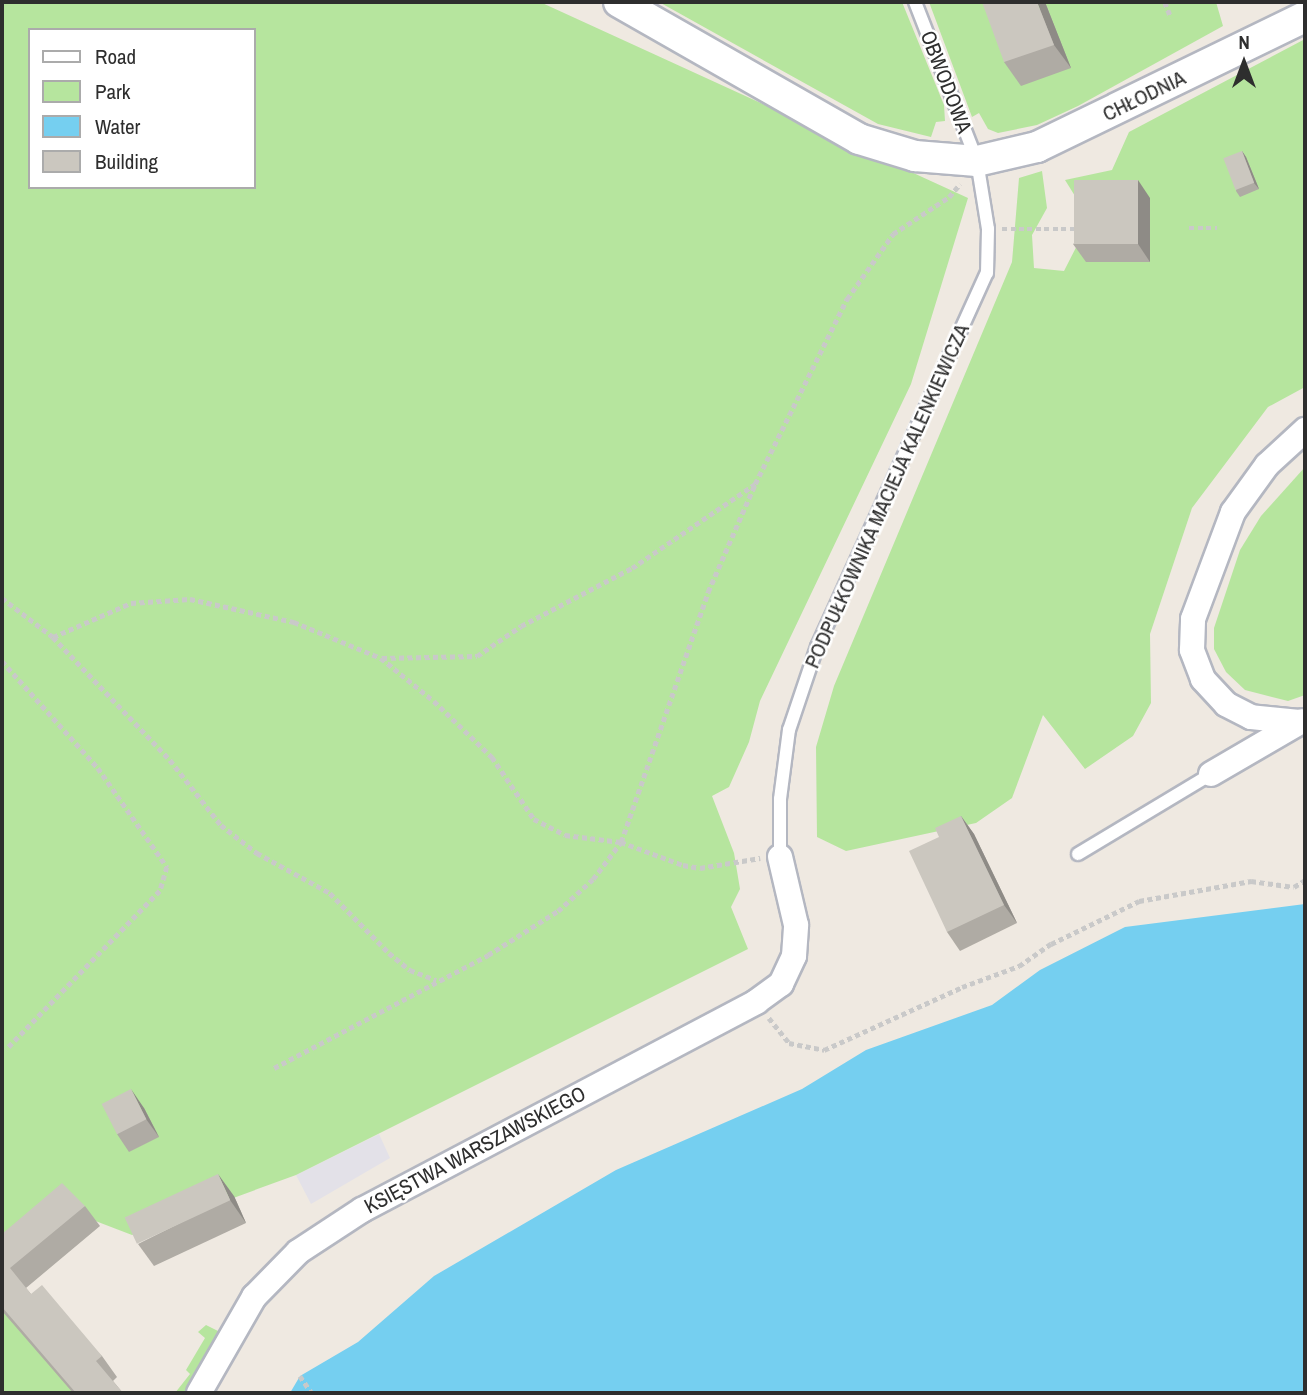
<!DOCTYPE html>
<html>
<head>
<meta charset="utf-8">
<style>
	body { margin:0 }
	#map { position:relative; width:1307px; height:1395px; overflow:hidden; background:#efe9e1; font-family:"Archivo Narrow",sans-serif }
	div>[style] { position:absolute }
	.industrial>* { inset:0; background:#e3e1e8 }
	.green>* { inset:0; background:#b6e59e }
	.water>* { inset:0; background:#75cff0 }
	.path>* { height:4.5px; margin-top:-2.25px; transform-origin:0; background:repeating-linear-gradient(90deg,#c9c9c9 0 5px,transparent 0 8.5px) }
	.roads { filter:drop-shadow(2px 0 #b4b7c1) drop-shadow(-2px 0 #b4b7c1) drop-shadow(0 2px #b4b7c1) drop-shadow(0 -2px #b4b7c1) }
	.service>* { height:12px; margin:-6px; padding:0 6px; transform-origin:6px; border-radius:6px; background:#fff }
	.minor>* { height:24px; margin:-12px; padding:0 12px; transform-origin:12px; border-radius:12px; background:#fff }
	.tertiary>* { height:30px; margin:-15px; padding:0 15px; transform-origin:15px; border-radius:15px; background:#fff }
	.wall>* { inset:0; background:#afaba4 }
	.shaded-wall>* { inset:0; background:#8e8b86 }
	.building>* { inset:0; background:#cbc7bf; transform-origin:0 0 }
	span { translate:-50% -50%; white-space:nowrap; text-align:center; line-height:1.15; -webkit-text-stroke:5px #fff; paint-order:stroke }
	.street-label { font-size:21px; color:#2e2e2e }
	.frame { position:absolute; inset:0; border:4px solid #2e2e2e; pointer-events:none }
	.legend { position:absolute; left:28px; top:28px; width:228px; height:161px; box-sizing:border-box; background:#fff; border:2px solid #ababab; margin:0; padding:9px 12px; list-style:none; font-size:21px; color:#2e2e2e }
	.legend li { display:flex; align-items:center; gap:14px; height:35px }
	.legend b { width:35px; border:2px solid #ababab }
	.north { position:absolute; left:1209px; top:28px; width:70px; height:70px; -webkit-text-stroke:5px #fff; paint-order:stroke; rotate:0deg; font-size:19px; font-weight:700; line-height:28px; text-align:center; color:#2e2e2e }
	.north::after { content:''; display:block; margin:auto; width:24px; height:32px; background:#2e2e2e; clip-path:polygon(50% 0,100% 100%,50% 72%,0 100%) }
</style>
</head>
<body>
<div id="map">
	<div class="industrial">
		<div style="clip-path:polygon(379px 1134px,390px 1158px,311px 1204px,296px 1175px)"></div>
	</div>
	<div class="green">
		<div style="clip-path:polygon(evenodd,2px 2px,540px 2px,968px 198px,911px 384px,760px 701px,749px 742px,729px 787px,712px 796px,734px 853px,740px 889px,731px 907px,748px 949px,296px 1175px,132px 1235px,85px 1217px,2px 1298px,2px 2px,30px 30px,254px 30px,254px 187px,30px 187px,30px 30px)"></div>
		<div style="clip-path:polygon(659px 2px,902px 2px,944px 105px,945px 121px,936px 122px,931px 137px,878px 124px)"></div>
		<div style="clip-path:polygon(929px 2px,1216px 2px,1223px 26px,1078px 106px,1037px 125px,998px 133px,988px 129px,979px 113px,972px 117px)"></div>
		<div style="clip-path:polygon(1305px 39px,1305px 387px,1268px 407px,1192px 508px,1150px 634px,1151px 703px,1133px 736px,1085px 769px,1043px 715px,1012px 798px,976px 823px,846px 851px,817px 837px,816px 747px,834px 686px,1012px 262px,1019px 178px,1042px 171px,1047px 208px,1032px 235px,1034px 268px,1064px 271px,1090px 220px,1065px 180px,1112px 170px,1129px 132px)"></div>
		<div style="clip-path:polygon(1305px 467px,1305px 695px,1288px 701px,1245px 690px,1226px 672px,1214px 649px,1214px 628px,1240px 550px,1261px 516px)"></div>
		<div style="clip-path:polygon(2px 1303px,77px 1393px,2px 1393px)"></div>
		<div style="clip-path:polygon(206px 1325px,220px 1332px,187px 1393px,175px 1393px,190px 1374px,186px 1370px,205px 1338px,198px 1332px)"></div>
	</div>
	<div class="water">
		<div style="clip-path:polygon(1305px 904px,1305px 1393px,290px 1393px,300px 1376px,358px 1342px,434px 1276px,616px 1170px,802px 1089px,866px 1050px,992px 1005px,1040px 970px,1125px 927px)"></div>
	</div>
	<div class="path">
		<div style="left:1165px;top:2px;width:17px;rotate:69deg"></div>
		<div style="left:1189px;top:228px;width:28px"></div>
		<div style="left:1002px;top:229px;width:76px"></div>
		<div style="left:2px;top:598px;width:64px;rotate:37.4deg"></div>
		<div style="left:53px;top:637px;width:170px;rotate:46.4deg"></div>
		<div style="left:170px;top:760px;width:83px;rotate:51.9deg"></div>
		<div style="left:221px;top:825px;width:46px;rotate:37.9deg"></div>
		<div style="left:257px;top:853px;width:83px;rotate:28.7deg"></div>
		<div style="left:330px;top:893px;width:84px;rotate:45.5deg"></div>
		<div style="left:389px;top:953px;width:27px;rotate:39deg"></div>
		<div style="left:410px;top:970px;width:28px;rotate:21deg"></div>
		<div style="left:53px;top:637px;width:85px;rotate:-23.6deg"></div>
		<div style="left:131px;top:603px;width:59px;rotate:-3.9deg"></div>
		<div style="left:190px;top:599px;width:107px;rotate:12.5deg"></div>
		<div style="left:294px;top:622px;width:94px;rotate:22.5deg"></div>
		<div style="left:381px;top:658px;width:68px;rotate:39.1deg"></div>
		<div style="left:434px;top:701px;width:81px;rotate:44deg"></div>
		<div style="left:492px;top:757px;width:75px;rotate:55.9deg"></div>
		<div style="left:534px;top:819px;width:35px;rotate:27deg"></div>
		<div style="left:565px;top:835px;width:56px;rotate:7.1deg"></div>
		<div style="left:621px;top:842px;width:66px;rotate:20.4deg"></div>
		<div style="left:683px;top:865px;width:17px;rotate:10deg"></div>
		<div style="left:700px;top:868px;width:61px;rotate:-9.5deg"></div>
		<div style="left:382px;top:658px;width:95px;rotate:-1.2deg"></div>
		<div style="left:477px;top:656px;width:53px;rotate:-34.3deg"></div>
		<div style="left:521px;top:626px;width:125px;rotate:-27.6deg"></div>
		<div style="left:632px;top:568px;width:149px;rotate:-34.3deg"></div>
		<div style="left:755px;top:484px;width:207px;rotate:-63.6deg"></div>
		<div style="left:847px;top:299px;width:80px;rotate:-54.7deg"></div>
		<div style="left:893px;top:234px;width:67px;rotate:-33.5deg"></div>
		<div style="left:949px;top:197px;width:17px;rotate:-50deg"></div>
		<div style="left:2px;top:661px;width:144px;rotate:48.1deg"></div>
		<div style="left:98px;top:768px;width:121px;rotate:55.1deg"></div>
		<div style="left:167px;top:867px;width:25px;rotate:106deg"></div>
		<div style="left:160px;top:891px;width:221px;rotate:134.1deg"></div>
		<div style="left:769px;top:1018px;width:32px;rotate:51deg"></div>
		<div style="left:789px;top:1043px;width:36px;rotate:11deg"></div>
		<div style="left:824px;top:1050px;width:152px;rotate:-24.5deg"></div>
		<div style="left:962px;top:987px;width:61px;rotate:-20.2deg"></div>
		<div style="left:1019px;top:966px;width:39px;rotate:-35deg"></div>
		<div style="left:1051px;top:944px;width:98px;rotate:-26deg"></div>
		<div style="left:1139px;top:901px;width:114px;rotate:-10.1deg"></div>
		<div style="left:1251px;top:881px;width:43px;rotate:7.9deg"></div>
		<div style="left:1294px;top:887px;width:13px;rotate:-32deg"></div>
		<div style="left:274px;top:1068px;width:242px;rotate:-27.8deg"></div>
		<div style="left:488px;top:955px;width:83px;rotate:-32.2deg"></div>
		<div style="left:558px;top:911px;width:47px;rotate:-42.4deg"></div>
		<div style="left:593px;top:879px;width:46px;rotate:-52.9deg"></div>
		<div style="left:621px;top:842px;width:265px;rotate:-70.8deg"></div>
		<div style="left:708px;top:592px;width:118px;rotate:-66.5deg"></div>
		<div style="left:300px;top:1376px;width:21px;rotate:55deg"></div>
	</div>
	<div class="roads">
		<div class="service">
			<div style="left:1078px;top:854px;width:155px;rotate:-31deg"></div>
			<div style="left:780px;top:857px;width:58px;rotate:-90deg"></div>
			<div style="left:780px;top:799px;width:70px;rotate:-82.6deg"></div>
			<div style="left:789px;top:730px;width:88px;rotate:-71.4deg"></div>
			<div style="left:817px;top:647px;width:411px;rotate:-65.6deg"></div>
			<div style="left:987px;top:273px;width:44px;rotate:-88.7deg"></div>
			<div style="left:988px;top:229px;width:69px;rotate:-99.2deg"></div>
			<div style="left:977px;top:161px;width:171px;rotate:-111.3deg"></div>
		</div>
		<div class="minor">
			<div style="left:1299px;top:722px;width:48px;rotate:-174.1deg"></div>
			<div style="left:1251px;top:717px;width:28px;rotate:-153deg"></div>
			<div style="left:1226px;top:704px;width:34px;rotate:-133deg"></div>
			<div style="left:1203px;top:679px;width:31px;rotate:-111deg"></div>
			<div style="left:1192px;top:650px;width:31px;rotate:-88deg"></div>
			<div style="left:1193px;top:619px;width:114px;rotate:-69.5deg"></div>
			<div style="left:1233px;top:512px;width:58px;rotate:-54.1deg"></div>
			<div style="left:1267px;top:465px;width:52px;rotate:-42.6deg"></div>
			<div style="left:1211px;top:774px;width:105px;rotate:-30.2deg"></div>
			<div style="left:199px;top:1393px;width:111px;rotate:-60.2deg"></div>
			<div style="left:254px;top:1297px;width:63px;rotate:-45.6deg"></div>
			<div style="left:298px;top:1252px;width:77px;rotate:-33.3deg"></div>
			<div style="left:362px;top:1210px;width:446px;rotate:-27.8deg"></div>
			<div style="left:756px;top:1002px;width:31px;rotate:-36deg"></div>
			<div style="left:781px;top:984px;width:31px;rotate:-65deg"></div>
			<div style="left:794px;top:956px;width:31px;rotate:-86deg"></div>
			<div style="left:796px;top:925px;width:70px;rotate:-103.2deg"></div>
		</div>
		<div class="tertiary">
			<div style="left:619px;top:2px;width:276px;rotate:29.7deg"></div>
			<div style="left:859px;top:139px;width:59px;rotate:16.9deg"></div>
			<div style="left:915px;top:156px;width:62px;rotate:4.6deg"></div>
			<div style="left:977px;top:161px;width:62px;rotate:-13.1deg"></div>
			<div style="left:1037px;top:147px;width:298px;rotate:-25.9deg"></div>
		</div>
	</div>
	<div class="wall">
		<div style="clip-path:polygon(1045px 2px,1071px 68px,1021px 86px,1004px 62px)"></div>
		<div style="clip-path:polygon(1242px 151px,1246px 157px,1259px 189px,1240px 197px,1236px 191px)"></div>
		<div style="clip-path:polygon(1150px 198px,1150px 262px,1086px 262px,1073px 244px)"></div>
		<div style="clip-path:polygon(961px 816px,974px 834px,1017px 923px,960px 951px,947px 932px,939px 837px)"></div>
		<div style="clip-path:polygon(144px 1108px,159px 1137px,129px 1152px,117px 1134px)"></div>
		<div style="clip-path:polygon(234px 1196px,246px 1223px,154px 1266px,138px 1244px)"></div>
		<div style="clip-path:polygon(85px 1206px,100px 1226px,26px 1288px,31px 1294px,102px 1356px,117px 1377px,113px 1381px,123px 1393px,73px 1393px,2px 1311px,2px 1234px)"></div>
	</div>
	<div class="shaded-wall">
		<div style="clip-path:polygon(1037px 2px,1045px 2px,1071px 68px,1054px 45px)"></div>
		<div style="clip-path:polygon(1242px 151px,1246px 157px,1259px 189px,1254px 183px)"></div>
		<div style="clip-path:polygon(1138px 180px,1150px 198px,1150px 262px,1138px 244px)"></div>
		<div style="clip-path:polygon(961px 816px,974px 834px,1017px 923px,1004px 905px)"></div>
		<div style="clip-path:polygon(131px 1089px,144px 1108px,159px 1137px,146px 1119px)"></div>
		<div style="clip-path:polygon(218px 1174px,234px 1196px,246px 1223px,230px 1200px)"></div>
	</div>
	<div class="building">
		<div style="clip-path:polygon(982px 2px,1037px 2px,1054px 45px,1004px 62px)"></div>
		<div style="left:1242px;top:151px;width:34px;height:20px;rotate:69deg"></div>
		<div style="left:1074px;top:180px;width:64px;height:64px"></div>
		<div style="clip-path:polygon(961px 816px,1004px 905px,947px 932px,909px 851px,939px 837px,935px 828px)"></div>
		<div style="left:131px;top:1089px;width:34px;height:33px;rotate:63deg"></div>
		<div style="left:218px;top:1174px;width:29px;height:103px;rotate:65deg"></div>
		<div style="clip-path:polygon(62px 1183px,85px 1206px,10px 1268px,31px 1294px,42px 1285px,102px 1356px,96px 1361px,123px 1393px,76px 1393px,2px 1307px,2px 1234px)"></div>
	</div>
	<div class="street-label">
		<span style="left:946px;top:82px;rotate:69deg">OBWODOWA</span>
		<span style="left:1144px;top:96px;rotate:-26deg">CHŁODNIA</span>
		<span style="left:887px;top:496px;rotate:-66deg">PODPUŁKOWNIKA MACIEJA KALENKIEWICZA</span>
		<span style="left:475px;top:1150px;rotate:-28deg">KSIĘSTWA WARSZAWSKIEGO</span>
	</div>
	<div class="frame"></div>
	<ul class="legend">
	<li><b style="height:9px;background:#fff"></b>Road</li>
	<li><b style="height:19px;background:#b6e59e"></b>Park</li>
	<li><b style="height:19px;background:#75cff0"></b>Water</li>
	<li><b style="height:19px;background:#cbc7bf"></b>Building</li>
	</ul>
	<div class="north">N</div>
</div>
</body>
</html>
